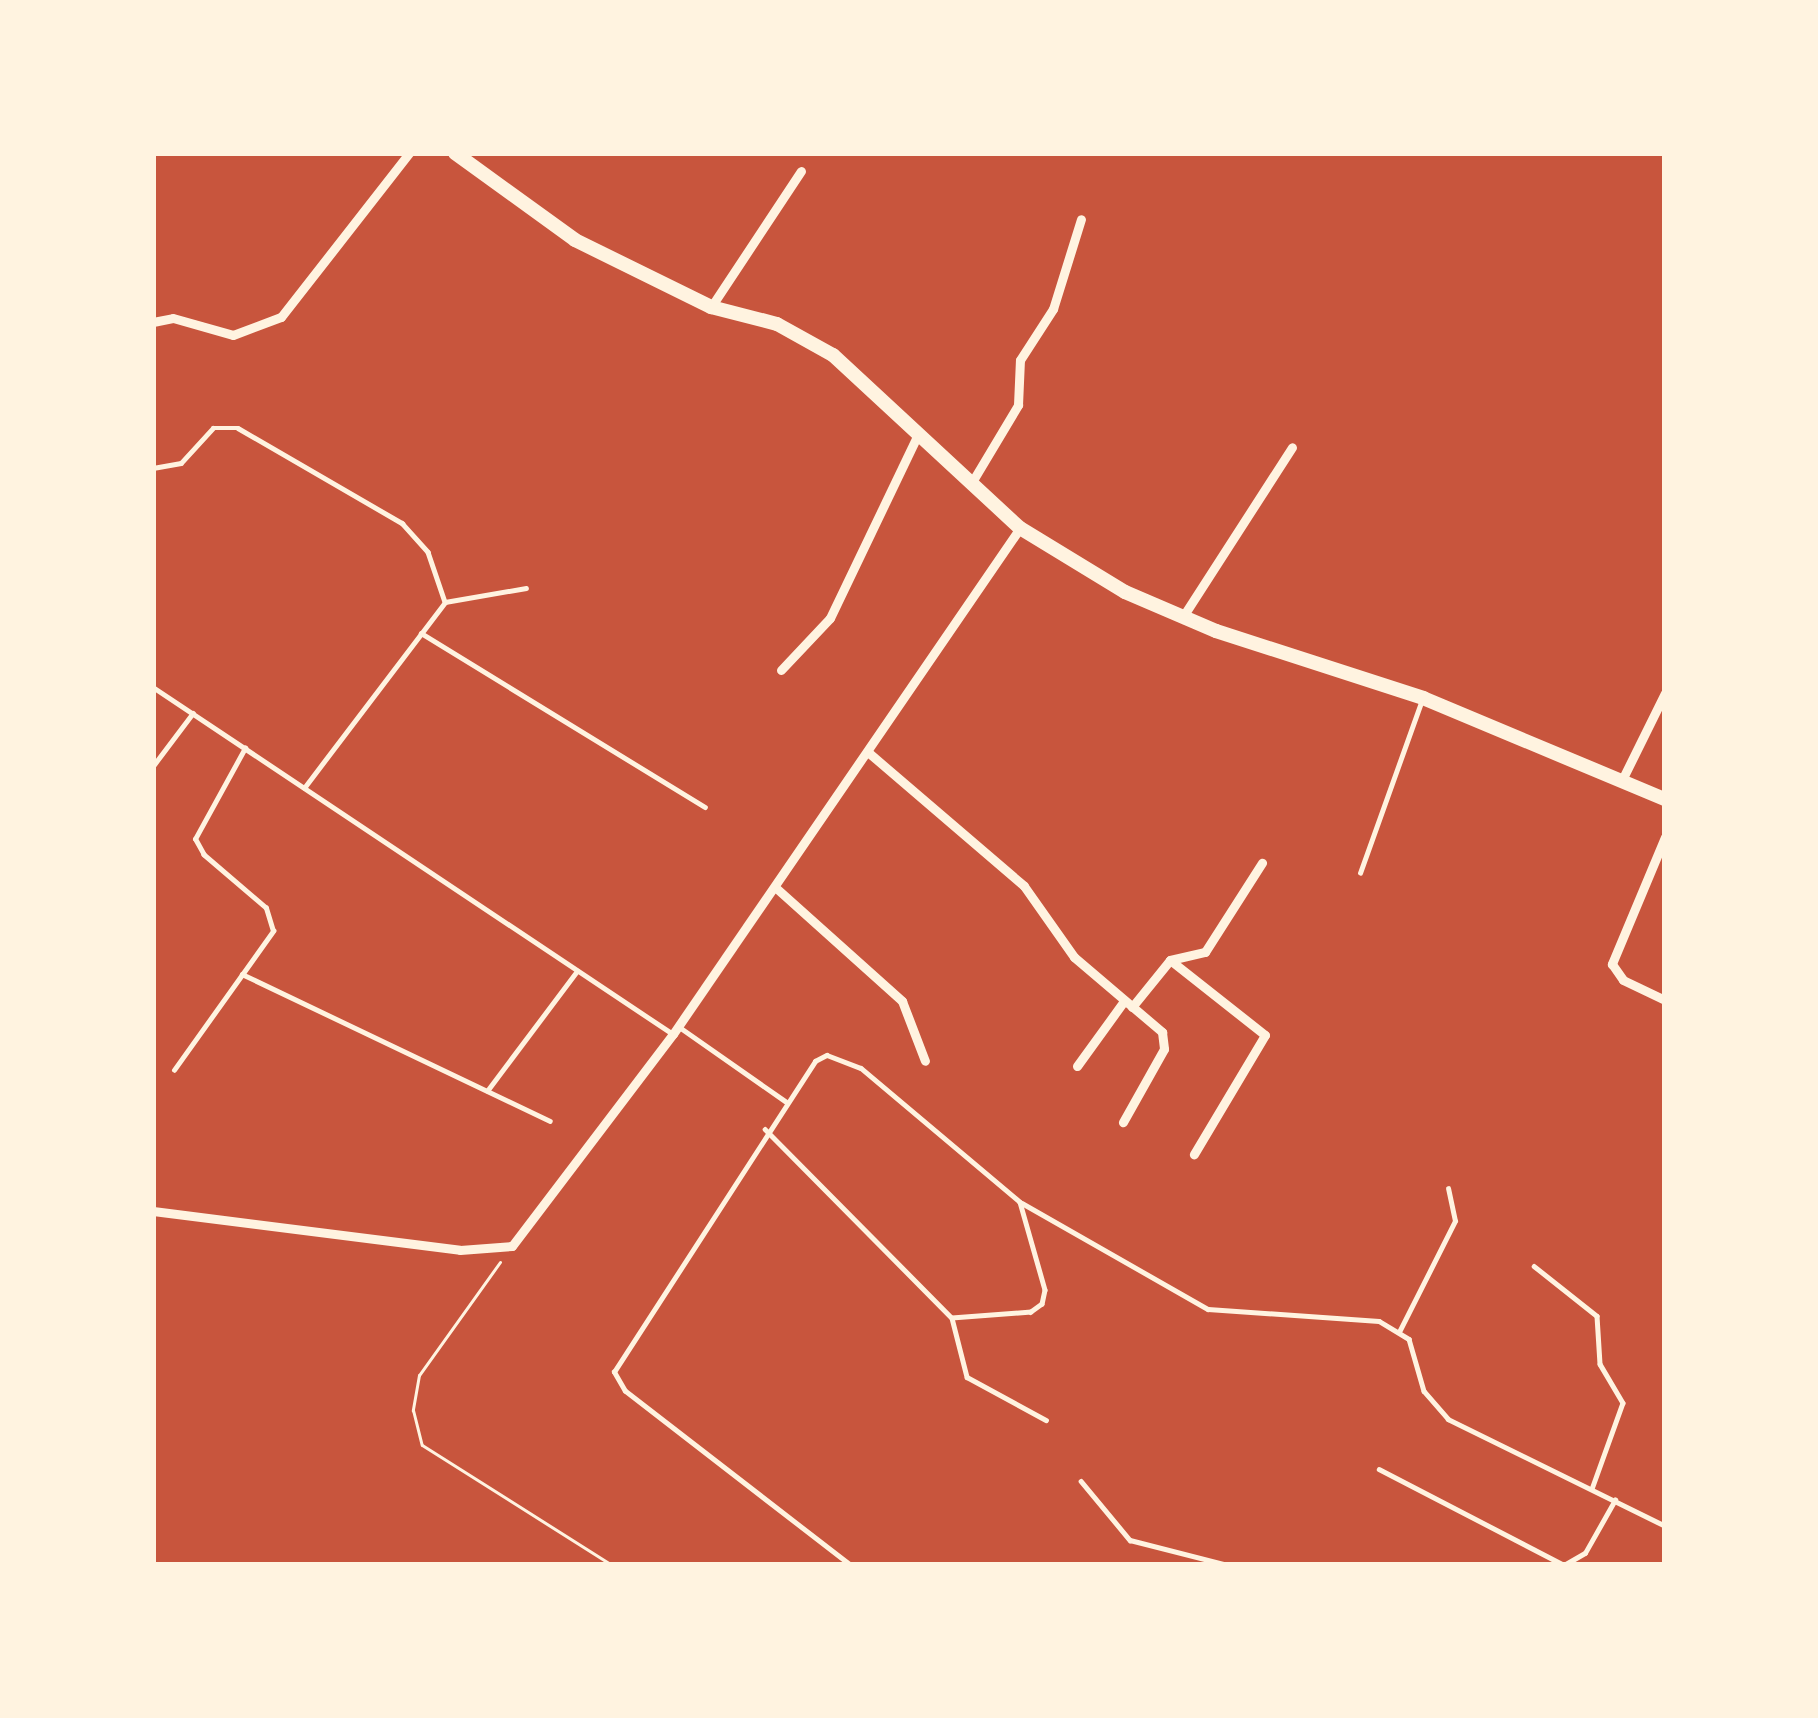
<!DOCTYPE html>
<html>
<head>
<meta charset="utf-8">
<style>
	body { margin:0 }
	#map { position:relative; width:1818px; height:1718px; overflow:hidden; background:#c8553d; font-family:"IBM Plex Sans",sans-serif }
	div>[style] { position:absolute }
	.path>* { height:3px; margin:-1.5px; padding:0 1.5px; transform-origin:1.5px; border-radius:1.5px; background:#fff3e0 }
	.service>* { height:4.5px; margin:-2.25px; padding:0 2.25px; transform-origin:2.25px; border-radius:2.25px; background:#fff3e0 }
	.minor>* { height:9px; margin:-4.5px; padding:0 4.5px; transform-origin:4.5px; border-radius:4.5px; background:#fff3e0 }
	.secondary>* { height:14px; margin:-7px; padding:0 7px; transform-origin:7px; border-radius:7px; background:#fff3e0 }
	span { translate:-50% -50%; white-space:nowrap; text-align:center; line-height:1.15; -webkit-text-stroke:9px #fff3e0; paint-order:stroke }
	.frame { position:absolute; inset:0; border:156px solid #fff3e0; pointer-events:none }
</style>
</head>
<body>
<div id="map">
	<div class="path">
		<div style="left:500px;top:1262px;width:139px;rotate:125.6deg"></div>
		<div style="left:419px;top:1375px;width:36px;rotate:100deg"></div>
		<div style="left:413px;top:1410px;width:36px;rotate:76deg"></div>
		<div style="left:422px;top:1445px;width:225px;rotate:32.3deg"></div>
	</div>
	<div class="service">
		<div style="left:153px;top:468px;width:28px;rotate:-10deg"></div>
		<div style="left:181px;top:463px;width:47px;rotate:-47.6deg"></div>
		<div style="left:213px;top:428px;width:25px"></div>
		<div style="left:238px;top:428px;width:190px;rotate:30.1deg"></div>
		<div style="left:402px;top:523px;width:39px;rotate:48deg"></div>
		<div style="left:428px;top:552px;width:53px;rotate:71.2deg"></div>
		<div style="left:421px;top:633px;width:333px;rotate:31.5deg"></div>
		<div style="left:153px;top:687px;width:625px;rotate:33.72deg"></div>
		<div style="left:153px;top:766px;width:66px;rotate:-53deg"></div>
		<div style="left:304px;top:788px;width:233px;rotate:-52.8deg"></div>
		<div style="left:445px;top:602px;width:82px;rotate:-9.8deg"></div>
		<div style="left:1360px;top:873px;width:181px;rotate:-70.3deg"></div>
		<div style="left:242px;top:974px;width:341px;rotate:25.5deg"></div>
		<div style="left:678px;top:1026px;width:131px;rotate:35deg"></div>
		<div style="left:174px;top:1070px;width:171px;rotate:-54.5deg"></div>
		<div style="left:273px;top:931px;width:24px;rotate:-107deg"></div>
		<div style="left:266px;top:908px;width:82px;rotate:-139.5deg"></div>
		<div style="left:204px;top:855px;width:18px;rotate:-119deg"></div>
		<div style="left:195px;top:839px;width:104px;rotate:-61.2deg"></div>
		<div style="left:487px;top:1091px;width:150px;rotate:-53.1deg"></div>
		<div style="left:765px;top:1129px;width:264px;rotate:45.3deg"></div>
		<div style="left:1022px;top:1203px;width:214px;rotate:29.7deg"></div>
		<div style="left:1208px;top:1309px;width:171px;rotate:4deg"></div>
		<div style="left:1379px;top:1321px;width:35px;rotate:31deg"></div>
		<div style="left:1409px;top:1339px;width:54px;rotate:73.9deg"></div>
		<div style="left:1424px;top:1391px;width:37px;rotate:49deg"></div>
		<div style="left:1448px;top:1419px;width:242px;rotate:26.2deg"></div>
		<div style="left:1534px;top:1266px;width:80px;rotate:38.4deg"></div>
		<div style="left:1597px;top:1316px;width:48px;rotate:86.4deg"></div>
		<div style="left:1600px;top:1364px;width:45px;rotate:59.5deg"></div>
		<div style="left:1623px;top:1403px;width:91px;rotate:109.8deg"></div>
		<div style="left:1399px;top:1332px;width:124px;rotate:-63.2deg"></div>
		<div style="left:1455px;top:1221px;width:33px;rotate:-102deg"></div>
		<div style="left:1379px;top:1469px;width:208px;rotate:27.4deg"></div>
		<div style="left:1564px;top:1565px;width:24px;rotate:-30deg"></div>
		<div style="left:1585px;top:1553px;width:61px;rotate:-60.5deg"></div>
		<div style="left:1081px;top:1481px;width:77px;rotate:50.3deg"></div>
		<div style="left:1130px;top:1540px;width:101px;rotate:14.3deg"></div>
		<div style="left:850px;top:1565px;width:284px;rotate:-142.3deg"></div>
		<div style="left:625px;top:1391px;width:22px;rotate:-120deg"></div>
		<div style="left:614px;top:1372px;width:370px;rotate:-57.1deg"></div>
		<div style="left:815px;top:1061px;width:13px;rotate:-27deg"></div>
		<div style="left:827px;top:1055px;width:36px;rotate:21deg"></div>
		<div style="left:861px;top:1068px;width:208px;rotate:40.1deg"></div>
		<div style="left:1020px;top:1202px;width:91px;rotate:74.1deg"></div>
		<div style="left:1045px;top:1290px;width:14px;rotate:102deg"></div>
		<div style="left:1042px;top:1304px;width:14px;rotate:144deg"></div>
		<div style="left:1031px;top:1312px;width:79px;rotate:175.7deg"></div>
		<div style="left:952px;top:1318px;width:61px;rotate:75.7deg"></div>
		<div style="left:967px;top:1377px;width:90px;rotate:28.6deg"></div>
	</div>
	<div class="minor">
		<div style="left:711px;top:307px;width:163px;rotate:-56.5deg"></div>
		<div style="left:153px;top:322px;width:20px;rotate:-11deg"></div>
		<div style="left:173px;top:318px;width:62px;rotate:15.8deg"></div>
		<div style="left:233px;top:335px;width:51px;rotate:-20.6deg"></div>
		<div style="left:281px;top:317px;width:208px;rotate:-52deg"></div>
		<div style="left:972px;top:482px;width:90px;rotate:-59.1deg"></div>
		<div style="left:1018px;top:405px;width:45px;rotate:-87.5deg"></div>
		<div style="left:1020px;top:360px;width:61px;rotate:-57.1deg"></div>
		<div style="left:1053px;top:309px;width:94px;rotate:-72.7deg"></div>
		<div style="left:1182px;top:618px;width:203px;rotate:-57.2deg"></div>
		<div style="left:781px;top:670px;width:71px;rotate:-46.7deg"></div>
		<div style="left:830px;top:618px;width:204px;rotate:-64.4deg"></div>
		<div style="left:869px;top:753px;width:204px;rotate:40.6deg"></div>
		<div style="left:1024px;top:886px;width:87px;rotate:54.8deg"></div>
		<div style="left:1074px;top:957px;width:116px;rotate:40.4deg"></div>
		<div style="left:1162px;top:1032px;width:17px;rotate:83deg"></div>
		<div style="left:1164px;top:1049px;width:84px;rotate:119.3deg"></div>
		<div style="left:1621px;top:782px;width:99px;rotate:-63.7deg"></div>
		<div style="left:1665px;top:837px;width:138px;rotate:112.7deg"></div>
		<div style="left:1612px;top:964px;width:19px;rotate:55deg"></div>
		<div style="left:1623px;top:980px;width:47px;rotate:25.5deg"></div>
		<div style="left:775px;top:887px;width:171px;rotate:41.9deg"></div>
		<div style="left:902px;top:1001px;width:64px;rotate:69deg"></div>
		<div style="left:1170px;top:960px;width:121px;rotate:38.3deg"></div>
		<div style="left:1265px;top:1035px;width:139px;rotate:120.8deg"></div>
		<div style="left:1132px;top:1007px;width:60px;rotate:-51deg"></div>
		<div style="left:1170px;top:960px;width:36px;rotate:-13deg"></div>
		<div style="left:1205px;top:952px;width:106px;rotate:-57.4deg"></div>
		<div style="left:1077px;top:1066px;width:80px;rotate:-54.1deg"></div>
		<div style="left:153px;top:1211px;width:309px;rotate:7.2deg"></div>
		<div style="left:460px;top:1250px;width:52px;rotate:-4.4deg"></div>
		<div style="left:512px;top:1246px;width:266px;rotate:-52.8deg"></div>
		<div style="left:673px;top:1034px;width:614px;rotate:-55.56deg"></div>
	</div>
	<div class="secondary">
		<div style="left:455px;top:153px;width:148px;rotate:35.9deg"></div>
		<div style="left:575px;top:240px;width:152px;rotate:26.2deg"></div>
		<div style="left:711px;top:307px;width:68px;rotate:14.4deg"></div>
		<div style="left:777px;top:324px;width:64px;rotate:29deg"></div>
		<div style="left:833px;top:355px;width:255px;rotate:42.8deg"></div>
		<div style="left:1020px;top:528px;width:123px;rotate:31.4deg"></div>
		<div style="left:1125px;top:592px;width:99px;rotate:23.2deg"></div>
		<div style="left:1216px;top:631px;width:218px;rotate:17.9deg"></div>
		<div style="left:1423px;top:698px;width:262px;rotate:22.7deg"></div>
	</div>
	<div class="frame"></div>
</div>
</body>
</html>
